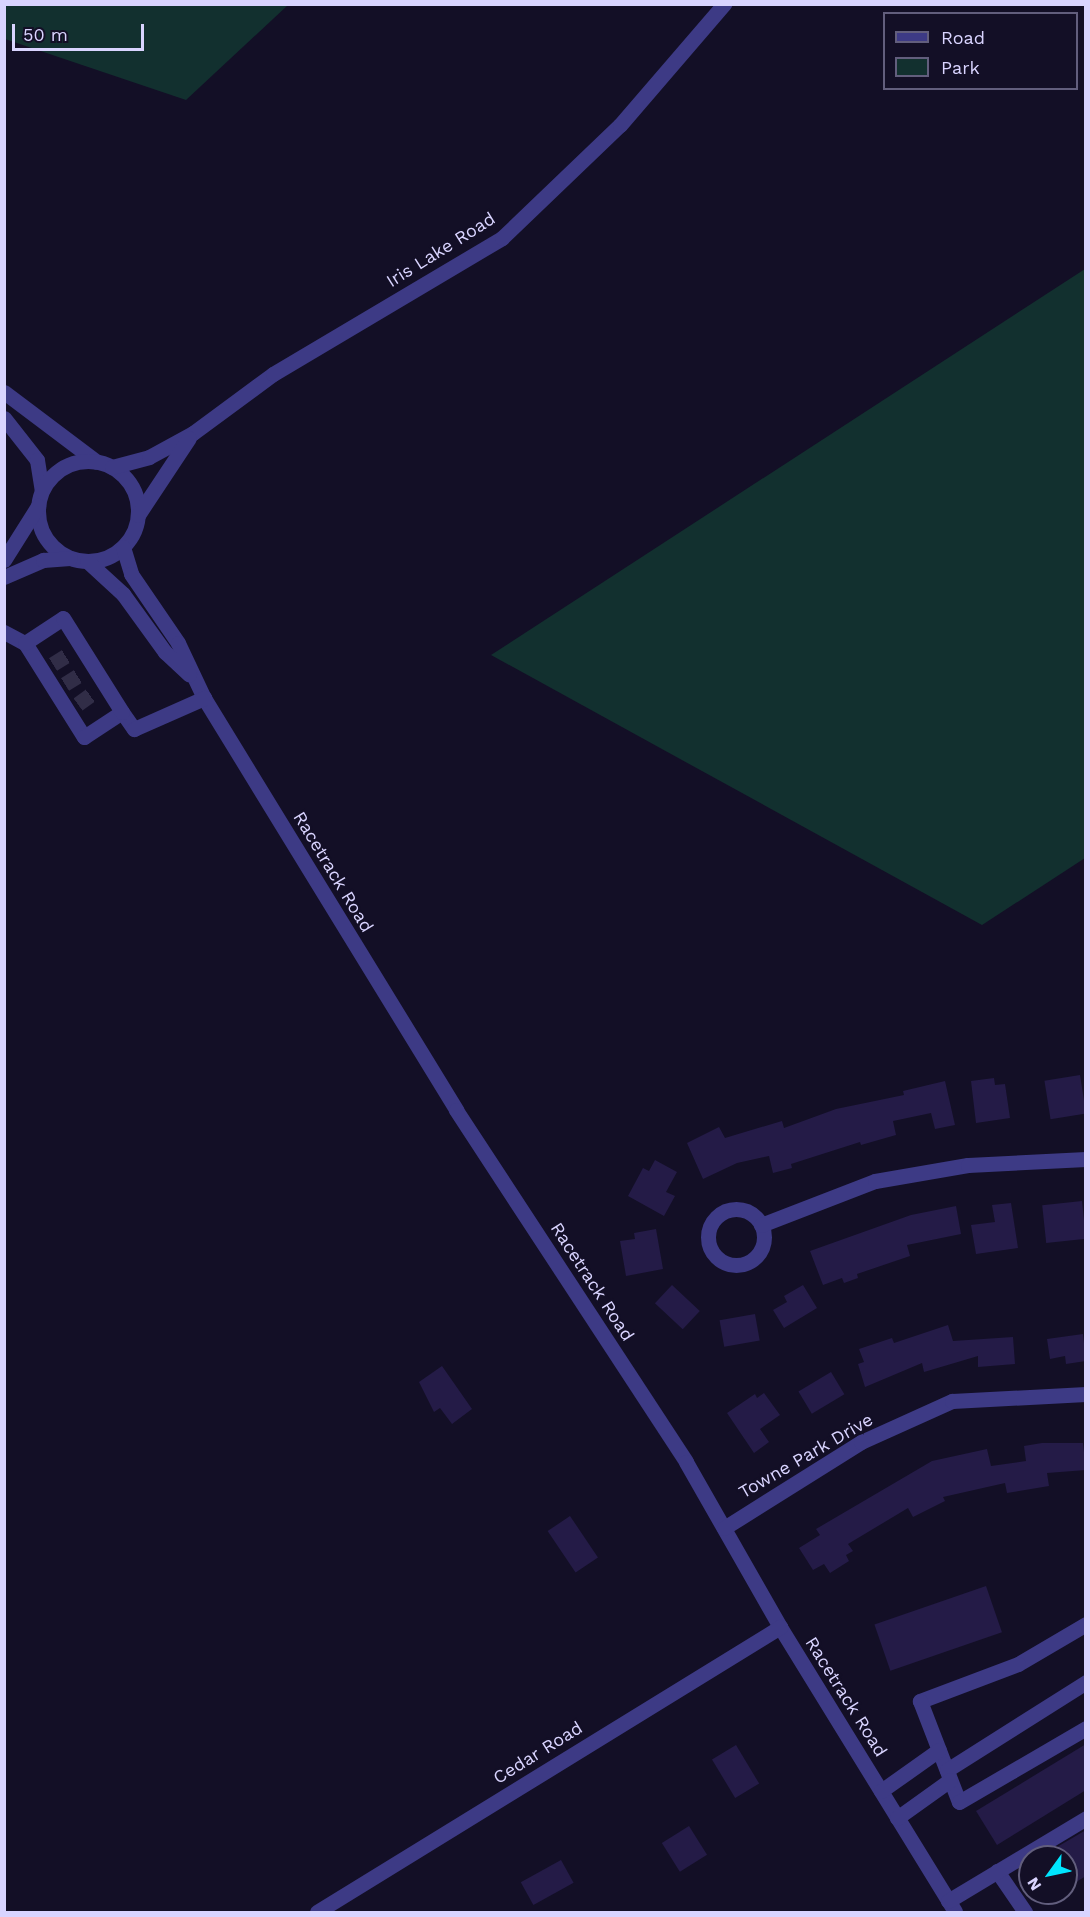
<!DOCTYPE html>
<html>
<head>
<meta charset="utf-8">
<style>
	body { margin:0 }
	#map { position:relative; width:1090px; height:1917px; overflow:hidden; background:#130f26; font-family:"Work Sans",sans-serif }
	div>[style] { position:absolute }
	.green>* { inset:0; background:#12302f }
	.building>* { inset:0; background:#241b47; transform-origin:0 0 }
	.minor-tunnel>* { height:15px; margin-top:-7.5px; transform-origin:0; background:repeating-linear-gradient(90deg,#312d47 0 15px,transparent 0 23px) }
	.minor>* { height:15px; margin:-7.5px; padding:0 7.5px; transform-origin:7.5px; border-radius:7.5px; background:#3d3a85 }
	.minor>.ring { margin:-7.5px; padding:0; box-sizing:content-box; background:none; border:15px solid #3d3a85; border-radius:50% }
	span { translate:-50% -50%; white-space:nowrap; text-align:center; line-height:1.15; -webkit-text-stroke:4.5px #130f26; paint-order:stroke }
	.street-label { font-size:18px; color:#d9d4ff }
	.frame { position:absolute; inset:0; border:6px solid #d9d4ff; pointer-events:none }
	.legend { position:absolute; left:883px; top:12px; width:195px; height:78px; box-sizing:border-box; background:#130f26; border:2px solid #625e7d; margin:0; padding:8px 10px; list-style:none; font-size:18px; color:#d9d4ff }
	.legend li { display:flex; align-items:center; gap:12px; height:30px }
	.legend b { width:30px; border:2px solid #625e7d }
	.north { position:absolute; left:1018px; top:1845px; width:60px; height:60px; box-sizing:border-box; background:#130f26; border:2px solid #625e7d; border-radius:50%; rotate:237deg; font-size:16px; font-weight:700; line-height:24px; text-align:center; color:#d9d4ff }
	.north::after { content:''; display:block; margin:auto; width:21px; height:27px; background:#00e5ff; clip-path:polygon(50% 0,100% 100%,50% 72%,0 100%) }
	.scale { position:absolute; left:12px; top:24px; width:132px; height:27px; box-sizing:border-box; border:3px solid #d9d4ff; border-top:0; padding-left:8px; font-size:18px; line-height:21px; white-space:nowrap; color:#d9d4ff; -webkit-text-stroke:4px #130f26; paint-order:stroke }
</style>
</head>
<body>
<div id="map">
	<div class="green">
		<div style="clip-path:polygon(5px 4px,288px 4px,288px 5px,186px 100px,5px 39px)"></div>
		<div style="clip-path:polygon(1085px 269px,1085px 858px,982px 925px,491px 655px)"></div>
	</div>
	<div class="building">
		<div style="left:1080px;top:1075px;width:39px;height:36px;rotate:81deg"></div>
		<div style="clip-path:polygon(994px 1078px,995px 1085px,1005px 1084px,1010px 1118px,976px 1123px,971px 1081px)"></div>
		<div style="clip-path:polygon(945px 1081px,955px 1125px,935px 1129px,931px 1113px,893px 1121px,896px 1135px,861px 1145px,860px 1142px,791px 1164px,792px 1168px,773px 1173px,769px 1156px,737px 1163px,703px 1179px,687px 1143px,719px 1127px,725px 1138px,782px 1121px,784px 1128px,836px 1109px,904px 1095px,903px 1091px)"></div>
		<div style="clip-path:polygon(655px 1160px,677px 1172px,666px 1192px,675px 1196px,664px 1216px,628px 1196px,643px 1168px,649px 1171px)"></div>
		<div style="left:1082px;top:1201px;width:38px;height:40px;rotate:84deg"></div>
		<div style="clip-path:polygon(1011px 1203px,1018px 1248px,976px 1254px,971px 1225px,995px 1222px,992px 1205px)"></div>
		<div style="clip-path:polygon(956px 1206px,961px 1234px,907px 1245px,910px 1256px,857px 1274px,858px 1278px,844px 1283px,842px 1278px,823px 1285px,810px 1251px,911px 1215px)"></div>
		<div style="clip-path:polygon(656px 1229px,663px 1269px,626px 1276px,620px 1241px,635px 1239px,634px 1233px)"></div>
		<div style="left:672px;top:1285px;width:38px;height:25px;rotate:43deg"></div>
		<div style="clip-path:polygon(803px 1285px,817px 1308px,784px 1328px,773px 1310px,787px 1302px,784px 1296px)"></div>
		<div style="left:755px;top:1314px;width:27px;height:36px;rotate:80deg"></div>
		<div style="clip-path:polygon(948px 1325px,953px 1341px,1013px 1337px,1015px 1364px,978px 1367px,978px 1356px,924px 1372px,922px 1363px,865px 1387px,858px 1364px,864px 1362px,859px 1349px,892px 1338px,894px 1343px)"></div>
		<div style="clip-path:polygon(1083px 1334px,1086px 1361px,1066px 1364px,1065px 1356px,1050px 1359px,1047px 1339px)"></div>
		<div style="clip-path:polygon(442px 1366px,472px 1409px,452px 1424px,440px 1408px,434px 1412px,419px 1382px)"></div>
		<div style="left:831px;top:1372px;width:26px;height:38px;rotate:59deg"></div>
		<div style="clip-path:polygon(764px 1393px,780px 1415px,760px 1429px,769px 1442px,754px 1453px,727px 1413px,755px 1394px,757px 1398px)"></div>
		<div style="clip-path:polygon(1042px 1443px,1083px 1443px,1086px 1470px,1047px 1473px,1049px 1486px,1007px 1493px,1005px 1483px,943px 1497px,945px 1501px,913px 1517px,908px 1508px,848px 1544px,853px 1551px,846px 1555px,849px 1561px,830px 1573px,824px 1564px,813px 1570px,799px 1548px,820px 1535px,816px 1529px,932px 1461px,987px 1449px,991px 1466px,1026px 1461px,1024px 1446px)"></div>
		<div style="left:570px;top:1516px;width:50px;height:27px;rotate:56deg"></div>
		<div style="left:986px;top:1586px;width:49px;height:118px;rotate:71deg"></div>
		<div style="clip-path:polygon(1086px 1744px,1086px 1790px,997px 1845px,976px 1811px)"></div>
		<div style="left:736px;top:1745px;width:45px;height:28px;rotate:59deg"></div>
		<div style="left:689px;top:1826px;width:34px;height:32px;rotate:58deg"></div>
		<div style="clip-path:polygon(1086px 1830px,1086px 1876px,1066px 1888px,1066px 1857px,1040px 1857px)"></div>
		<div style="left:561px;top:1860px;width:26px;height:46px;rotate:61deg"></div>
	</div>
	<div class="minor-tunnel">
		<div style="left:53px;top:664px;width:22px;rotate:-32deg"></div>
		<div style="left:65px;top:684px;width:22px;rotate:-32deg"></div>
		<div style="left:78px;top:704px;width:22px;rotate:-36deg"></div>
	</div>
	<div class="minor">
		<div style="left:4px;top:392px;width:116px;rotate:37deg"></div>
		<div style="left:4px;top:418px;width:53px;rotate:51.8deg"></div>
		<div style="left:37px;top:460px;width:30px;rotate:81deg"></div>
		<div class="ring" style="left:38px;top:461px;width:85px;height:85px"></div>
		<div style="left:112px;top:467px;width:38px;rotate:-15deg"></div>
		<div style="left:149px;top:457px;width:50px;rotate:-28.6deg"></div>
		<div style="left:193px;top:433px;width:99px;rotate:-36.4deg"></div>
		<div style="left:273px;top:374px;width:266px;rotate:-30.7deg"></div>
		<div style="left:502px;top:238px;width:163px;rotate:-43.8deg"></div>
		<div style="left:620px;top:125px;width:160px;rotate:-49.3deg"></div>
		<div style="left:138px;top:515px;width:92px;rotate:-56.5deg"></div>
		<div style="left:123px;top:547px;width:28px;rotate:73deg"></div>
		<div style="left:131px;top:574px;width:83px;rotate:55.7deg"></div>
		<div style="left:178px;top:643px;width:61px;rotate:64.7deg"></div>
		<div style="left:204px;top:698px;width:483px;rotate:58.5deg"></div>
		<div style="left:456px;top:1110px;width:420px;rotate:56.8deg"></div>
		<div style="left:686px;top:1462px;width:190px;rotate:60.3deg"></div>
		<div style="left:780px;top:1627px;width:334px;rotate:58.4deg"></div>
		<div style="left:4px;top:560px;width:64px;rotate:-57.8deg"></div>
		<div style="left:87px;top:561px;width:49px;rotate:42.5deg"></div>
		<div style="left:123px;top:594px;width:72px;rotate:54.1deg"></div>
		<div style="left:165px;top:652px;width:33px;rotate:43deg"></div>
		<div style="left:4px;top:577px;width:43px;rotate:-23.6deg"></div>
		<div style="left:43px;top:560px;width:27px;rotate:-4deg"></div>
		<div style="left:4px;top:632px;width:24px;rotate:28deg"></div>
		<div style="left:25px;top:643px;width:111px;rotate:57.9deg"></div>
		<div style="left:84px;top:737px;width:45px;rotate:-33.3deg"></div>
		<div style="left:122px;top:712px;width:21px;rotate:55deg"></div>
		<div style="left:134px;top:729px;width:77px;rotate:-23.9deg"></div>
		<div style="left:25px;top:643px;width:45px;rotate:-33.3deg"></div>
		<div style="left:63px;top:618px;width:111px;rotate:57.9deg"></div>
		<div class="ring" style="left:708px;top:1209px;width:41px;height:41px"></div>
		<div style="left:761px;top:1225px;width:122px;rotate:-21.1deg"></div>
		<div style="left:875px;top:1181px;width:94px;rotate:-9.8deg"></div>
		<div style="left:968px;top:1165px;width:118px;rotate:-2.9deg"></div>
		<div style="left:724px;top:1528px;width:162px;rotate:-32.1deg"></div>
		<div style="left:861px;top:1442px;width:100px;rotate:-24.3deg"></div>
		<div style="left:952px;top:1401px;width:134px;rotate:-3deg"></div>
		<div style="left:1086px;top:1624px;width:79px;rotate:149.5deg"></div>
		<div style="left:1018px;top:1664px;width:105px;rotate:159.3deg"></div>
		<div style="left:920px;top:1701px;width:108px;rotate:68.9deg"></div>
		<div style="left:959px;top:1802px;width:147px;rotate:-30.2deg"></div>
		<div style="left:947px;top:1770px;width:165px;rotate:-32.3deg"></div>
		<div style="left:881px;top:1791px;width:71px;rotate:-35.3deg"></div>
		<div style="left:897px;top:1818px;width:65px;rotate:-35.6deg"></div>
		<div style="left:997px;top:1871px;width:50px;rotate:55.7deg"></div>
		<div style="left:948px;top:1901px;width:161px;rotate:-31deg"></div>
		<div style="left:317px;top:1912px;width:544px;rotate:-31.61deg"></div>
	</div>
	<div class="street-label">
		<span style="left:441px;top:250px;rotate:-32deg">Iris Lake Road</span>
		<span style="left:333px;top:872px;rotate:59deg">Racetrack Road</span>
		<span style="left:592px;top:1282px;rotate:57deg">Racetrack Road</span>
		<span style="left:806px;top:1456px;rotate:-30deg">Towne Park Drive</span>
		<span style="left:846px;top:1697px;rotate:58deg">Racetrack Road</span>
		<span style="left:538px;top:1753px;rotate:-32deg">Cedar Road</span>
	</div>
	<div class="frame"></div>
	<ul class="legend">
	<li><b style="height:8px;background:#3d3a85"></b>Road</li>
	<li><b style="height:16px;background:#12302f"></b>Park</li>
	</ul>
	<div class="north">N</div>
	<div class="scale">50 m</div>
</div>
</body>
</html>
